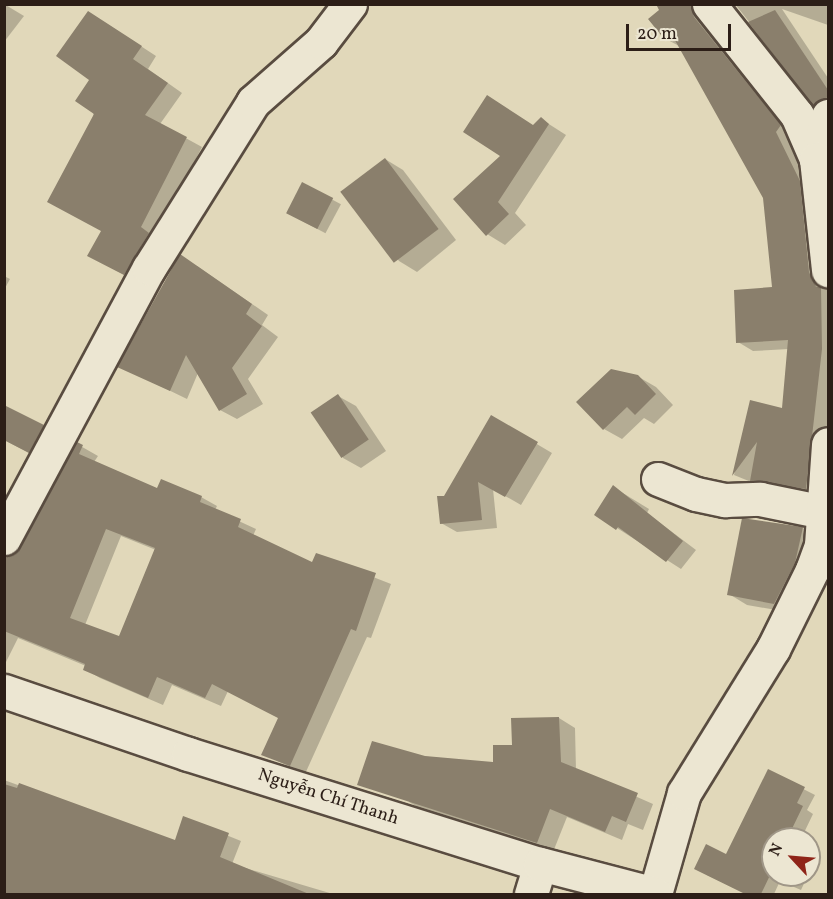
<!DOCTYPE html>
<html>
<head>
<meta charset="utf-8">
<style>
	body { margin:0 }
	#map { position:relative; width:833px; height:899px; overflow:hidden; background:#e1d8ba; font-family:Vollkorn,serif }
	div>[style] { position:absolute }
	.shadow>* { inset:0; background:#0003; transform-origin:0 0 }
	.building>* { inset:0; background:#8a7f6c; transform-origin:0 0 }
	.roads { filter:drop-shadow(2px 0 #594c40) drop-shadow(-2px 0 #594c40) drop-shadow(0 2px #594c40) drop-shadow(0 -2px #594c40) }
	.street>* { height:33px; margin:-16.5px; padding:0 16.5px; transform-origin:16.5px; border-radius:16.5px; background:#ece6d2 }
	.secondary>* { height:33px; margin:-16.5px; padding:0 16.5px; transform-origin:16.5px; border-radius:16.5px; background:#ece6d2 }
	span { translate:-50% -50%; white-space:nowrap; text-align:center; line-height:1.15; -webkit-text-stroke:4.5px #ece6d2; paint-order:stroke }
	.street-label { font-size:18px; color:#2c1e17 }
	.frame { position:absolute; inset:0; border:6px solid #2c1e17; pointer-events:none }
	.north { position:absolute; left:761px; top:827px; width:60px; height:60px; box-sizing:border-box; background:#ece6d2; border:2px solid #9f9687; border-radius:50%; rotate:296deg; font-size:16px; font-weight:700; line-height:24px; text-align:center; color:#2c1e17 }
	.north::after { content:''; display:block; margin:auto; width:21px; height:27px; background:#8f2418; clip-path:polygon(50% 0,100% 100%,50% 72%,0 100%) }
	.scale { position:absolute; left:626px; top:24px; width:105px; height:27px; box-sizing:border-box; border:3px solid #2c1e17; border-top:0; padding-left:8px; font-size:18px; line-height:21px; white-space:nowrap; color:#2c1e17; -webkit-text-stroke:4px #ece6d2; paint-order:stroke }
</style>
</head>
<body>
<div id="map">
	<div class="shadow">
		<div style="clip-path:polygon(4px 4px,24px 16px,4px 42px)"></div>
		<div style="clip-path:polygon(661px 4px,707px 4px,795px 134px,790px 141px,814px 191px,824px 282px,828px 288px,828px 441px,821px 497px,766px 488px,734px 475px,751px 402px,783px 410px,789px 349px,753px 351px,738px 342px,774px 289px,764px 197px,681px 47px,666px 39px,664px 8px)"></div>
		<div style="clip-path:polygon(735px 4px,828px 4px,828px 25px,782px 9px,828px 78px,828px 113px,814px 104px)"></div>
		<div style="clip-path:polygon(104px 22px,156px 56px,148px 69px,182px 93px,160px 124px,202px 147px,156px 237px,140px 283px,104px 264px,91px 79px)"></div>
		<div style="clip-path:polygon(541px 119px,566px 135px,515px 213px,526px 225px,505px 245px,487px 234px,502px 155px)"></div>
		<div style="clip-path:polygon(385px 159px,403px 170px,456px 240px,417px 272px,399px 261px,343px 192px)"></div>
		<div style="left:303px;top:184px;width:43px;height:33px;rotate:28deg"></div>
		<div style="clip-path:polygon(197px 266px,268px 315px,262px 325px,278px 337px,248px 379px,263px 404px,237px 419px,220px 410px,198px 373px,187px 399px,119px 366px)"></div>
		<div style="clip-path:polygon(4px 276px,10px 279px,4px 290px)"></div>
		<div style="clip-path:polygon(637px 376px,656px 387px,673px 405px,654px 424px,644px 418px,622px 439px,604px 429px)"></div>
		<div style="clip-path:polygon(338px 396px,356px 406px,386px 451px,361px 468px,343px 458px)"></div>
		<div style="clip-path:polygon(491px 417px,552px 453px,521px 505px,493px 489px,497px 528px,457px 532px,441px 523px,445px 497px)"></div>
		<div style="clip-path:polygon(43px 426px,61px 436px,47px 462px,4px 440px)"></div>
		<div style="clip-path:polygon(evenodd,77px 444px,98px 456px,94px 462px,158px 490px,201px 497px,217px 506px,215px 510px,256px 529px,253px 536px,313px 564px,317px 555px,391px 584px,371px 638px,367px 637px,305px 774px,263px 754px,279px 718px,228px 691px,221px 706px,172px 685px,163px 705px,100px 678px,85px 669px,86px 666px,18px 638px,4px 666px,4px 557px,22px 548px,77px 444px,121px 536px,156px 550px,120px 638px,85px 625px,121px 536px)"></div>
		<div style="clip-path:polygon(613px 487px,649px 509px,647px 513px,696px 550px,681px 569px,617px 528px)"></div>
		<div style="clip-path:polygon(744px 520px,803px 528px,821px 539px,793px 613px,747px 605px,729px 594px)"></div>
		<div style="clip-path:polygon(559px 718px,575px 728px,576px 770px,653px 804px,643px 830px,628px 824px,622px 840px,567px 817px,553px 852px,426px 812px,409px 802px,419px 756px,494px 763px,513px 746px)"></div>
		<div style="clip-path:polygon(768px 771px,815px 795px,807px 810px,813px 814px,801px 839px,773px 839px,773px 875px,808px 875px,801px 890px,780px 881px,774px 894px,747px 894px,707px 875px,727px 856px)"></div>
		<div style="clip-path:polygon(4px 780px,176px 842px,184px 818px,241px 841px,232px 864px,333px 894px,4px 894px)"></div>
		<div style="clip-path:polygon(809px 849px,817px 854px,809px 872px)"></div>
	</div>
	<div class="building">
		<div style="clip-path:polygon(656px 4px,691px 4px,694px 17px,781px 125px,776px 132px,800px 181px,809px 272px,816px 287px,821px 287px,822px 349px,806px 489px,750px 481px,757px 442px,732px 476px,750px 400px,782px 408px,788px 340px,736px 343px,734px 290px,772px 287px,763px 198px,672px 35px,665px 40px,648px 19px,659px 10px)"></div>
		<div style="clip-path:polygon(775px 10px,828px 90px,828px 97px,813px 106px,748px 22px)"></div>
		<div style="clip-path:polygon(88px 11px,142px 46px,133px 59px,168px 83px,145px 115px,187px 137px,141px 227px,149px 233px,124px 275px,87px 256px,101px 231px,47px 202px,94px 114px,75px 101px,89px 80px,56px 56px)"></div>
		<div style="clip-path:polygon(487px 95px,533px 125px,541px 117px,549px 124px,498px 202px,509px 214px,486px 236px,453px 199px,500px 156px,463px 132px)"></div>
		<div style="left:385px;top:158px;width:89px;height:56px;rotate:53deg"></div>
		<div style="left:302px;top:182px;width:35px;height:35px;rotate:27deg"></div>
		<div style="clip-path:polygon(180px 254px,252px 304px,246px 314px,262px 326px,232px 368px,247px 394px,219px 411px,186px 355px,170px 391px,117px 367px)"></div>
		<div style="clip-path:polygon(611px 369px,638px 375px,656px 394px,635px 415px,627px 407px,603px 430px,576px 402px)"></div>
		<div style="left:338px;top:394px;width:55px;height:33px;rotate:56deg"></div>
		<div style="clip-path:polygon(4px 405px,44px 425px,29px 453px,4px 440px)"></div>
		<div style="clip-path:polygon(491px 415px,538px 442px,505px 497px,478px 482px,482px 520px,440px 524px,437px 496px,444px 496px)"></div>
		<div style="clip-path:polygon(evenodd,77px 442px,83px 445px,79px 454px,157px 488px,161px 479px,202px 496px,200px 502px,241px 519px,238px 527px,312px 562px,316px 553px,376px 573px,356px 631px,351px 629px,290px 766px,261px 755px,278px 718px,212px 684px,205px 698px,157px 677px,148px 698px,83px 670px,85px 664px,4px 631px,4px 557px,21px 547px,77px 442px,106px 529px,155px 548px,119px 636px,70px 618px,106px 529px)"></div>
		<div style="clip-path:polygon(613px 485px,683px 541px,666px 562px,618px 527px,616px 530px,594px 515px)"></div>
		<div style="clip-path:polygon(742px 518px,803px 527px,795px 563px,774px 604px,727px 595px)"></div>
		<div style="clip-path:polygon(559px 717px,561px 762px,638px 793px,626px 822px,612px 816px,605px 832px,550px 809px,537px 843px,357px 785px,372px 741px,425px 756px,493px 762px,493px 745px,512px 745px,511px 718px)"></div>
		<div style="clip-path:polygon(768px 769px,805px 787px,797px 803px,803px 806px,787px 839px,773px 839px,773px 869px,761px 894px,745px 894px,694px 869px,706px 844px,726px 854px)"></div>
		<div style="clip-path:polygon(19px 783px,175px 840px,183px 816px,229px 833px,220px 857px,309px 894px,4px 894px,4px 784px,17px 788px)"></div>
	</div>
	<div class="roads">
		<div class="street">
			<div style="left:709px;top:4px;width:142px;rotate:51.6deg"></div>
			<div style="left:797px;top:115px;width:48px;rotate:66.6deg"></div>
			<div style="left:828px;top:116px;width:45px;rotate:105.6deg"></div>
			<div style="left:816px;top:159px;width:112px;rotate:83.8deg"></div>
			<div style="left:658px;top:479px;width:41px;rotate:21.5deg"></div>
			<div style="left:696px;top:494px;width:30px;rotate:12deg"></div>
			<div style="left:725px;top:500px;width:35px;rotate:-2deg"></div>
			<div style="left:760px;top:499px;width:65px;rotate:11.5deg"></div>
			<div style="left:4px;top:538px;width:306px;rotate:-61.8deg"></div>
			<div style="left:149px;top:268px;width:196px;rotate:-57.9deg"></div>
			<div style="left:253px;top:102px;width:91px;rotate:-41.4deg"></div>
			<div style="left:321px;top:42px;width:48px;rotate:-52.7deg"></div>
			<div style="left:531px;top:894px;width:31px;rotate:-73deg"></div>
			<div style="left:655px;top:894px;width:105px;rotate:-74deg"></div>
			<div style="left:684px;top:793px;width:169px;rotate:-58.3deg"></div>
			<div style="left:773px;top:649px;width:88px;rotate:-63.7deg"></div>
			<div style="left:812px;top:570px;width:27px;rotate:-70deg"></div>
			<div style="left:821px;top:545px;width:101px;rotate:-86deg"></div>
		</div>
		<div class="secondary">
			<div style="left:4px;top:691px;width:194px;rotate:18.9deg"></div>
			<div style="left:188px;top:754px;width:369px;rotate:17.4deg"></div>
			<div style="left:540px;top:864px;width:119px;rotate:14.6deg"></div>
		</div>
	</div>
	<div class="street-label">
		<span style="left:328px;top:798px;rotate:18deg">Nguyễn Chí Thanh</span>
	</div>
	<div class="frame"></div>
	<div class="north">N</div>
	<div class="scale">20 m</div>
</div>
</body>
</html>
